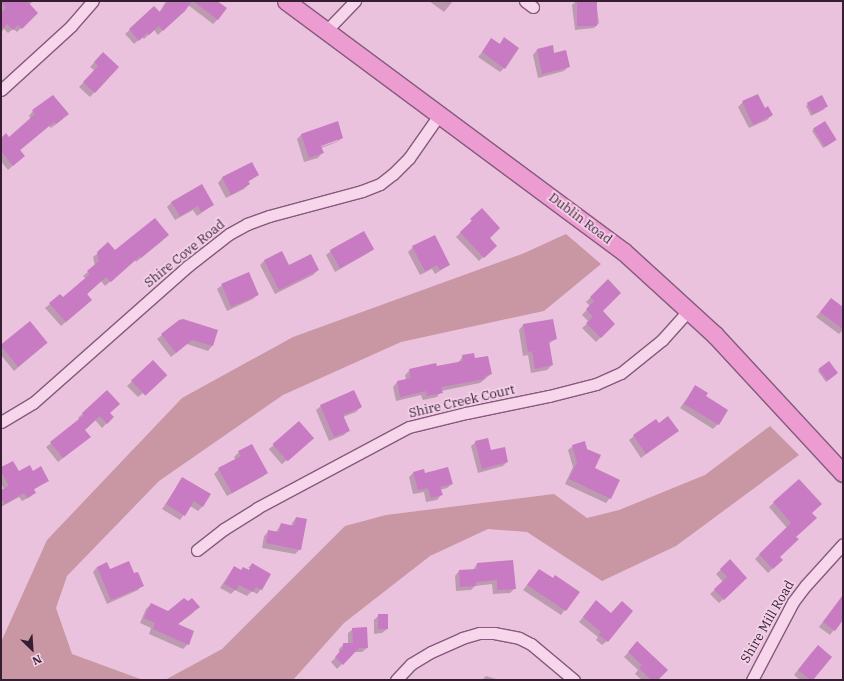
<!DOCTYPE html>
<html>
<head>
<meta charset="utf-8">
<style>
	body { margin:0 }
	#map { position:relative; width:844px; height:681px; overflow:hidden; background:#ebc2dd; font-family:"IBM Plex Serif",serif }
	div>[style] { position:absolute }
	.green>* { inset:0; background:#c997a3 }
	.shadow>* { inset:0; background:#0003; transform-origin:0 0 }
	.building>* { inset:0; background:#c87ac3; transform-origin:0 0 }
	.roads { filter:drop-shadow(1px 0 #845a7d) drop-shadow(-1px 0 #845a7d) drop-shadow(0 1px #845a7d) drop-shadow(0 -1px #845a7d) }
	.minor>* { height:11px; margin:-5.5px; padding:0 5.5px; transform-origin:5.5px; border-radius:5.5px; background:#f7d5eb }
	.primary>* { height:17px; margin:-8.5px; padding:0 8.5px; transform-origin:8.5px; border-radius:8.5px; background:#ed9cd2 }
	span { translate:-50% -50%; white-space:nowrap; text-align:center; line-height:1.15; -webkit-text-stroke:3.5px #f3d1e7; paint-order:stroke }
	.street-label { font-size:13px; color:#351e32 }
	.frame { position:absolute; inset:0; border:2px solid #351e32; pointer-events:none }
	.north { position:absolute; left:12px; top:629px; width:40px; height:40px; -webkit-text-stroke:3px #f3d1e7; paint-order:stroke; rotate:155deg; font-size:11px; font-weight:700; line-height:16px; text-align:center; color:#351e32 }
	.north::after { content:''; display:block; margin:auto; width:14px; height:18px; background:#351e32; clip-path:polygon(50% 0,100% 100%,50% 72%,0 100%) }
</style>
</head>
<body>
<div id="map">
	<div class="green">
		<div style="clip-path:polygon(566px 234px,601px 264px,544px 311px,401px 342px,283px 395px,159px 481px,67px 576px,56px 608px,72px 654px,143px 680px,1px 680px,1px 642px,47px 540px,182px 398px,293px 337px,522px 254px)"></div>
		<div style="clip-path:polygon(770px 426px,799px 455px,676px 546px,602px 581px,527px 532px,488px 529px,430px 556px,344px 623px,293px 680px,165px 680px,222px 649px,345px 526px,386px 515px,554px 494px,587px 518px,619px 510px,705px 475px)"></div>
	</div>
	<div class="shadow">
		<div style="clip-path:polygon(1px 1px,33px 1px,29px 5px,37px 13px,17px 32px,13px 29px,8px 33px,4px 29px,1px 32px)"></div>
		<div style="clip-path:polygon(166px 1px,219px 1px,218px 19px,213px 24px,188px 5px,158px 35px,154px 30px,144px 39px,142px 37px,134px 44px,125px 34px,154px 8px,159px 13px)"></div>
		<div style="clip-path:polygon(429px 1px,453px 1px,444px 12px)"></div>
		<div style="clip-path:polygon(576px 1px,596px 1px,599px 23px,594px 28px,575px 30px,572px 5px)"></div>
		<div style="clip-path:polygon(504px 39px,504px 68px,500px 72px,478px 57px,492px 40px,499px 45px)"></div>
		<div style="clip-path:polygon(552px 47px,554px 54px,568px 67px,564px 71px,538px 78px,533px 55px,537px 50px)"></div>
		<div style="clip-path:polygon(103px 53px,118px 67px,90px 97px,79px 87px,95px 71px,90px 67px)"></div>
		<div style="clip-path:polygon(743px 102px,764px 109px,772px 115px,767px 120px,749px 128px,738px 107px)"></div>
		<div style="clip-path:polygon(808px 104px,825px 109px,811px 116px,806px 106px)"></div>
		<div style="clip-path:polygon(33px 111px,63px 119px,51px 128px,49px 126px,19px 151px,19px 160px,8px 170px,1px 161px,1px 139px,9px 138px,31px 119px,29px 116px)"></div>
		<div style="clip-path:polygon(evenodd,337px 123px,342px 138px,337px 142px,321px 148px,322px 153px,318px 158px,304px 162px,297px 139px,301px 135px,337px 123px,338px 139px,338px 141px,317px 148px,316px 146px,338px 139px)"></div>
		<div style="clip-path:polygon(814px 129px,833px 142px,823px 148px,812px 131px)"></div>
		<div style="clip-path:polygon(251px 163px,258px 175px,248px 182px,249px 184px,244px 189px,226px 198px,218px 183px,222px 178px)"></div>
		<div style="clip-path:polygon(172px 202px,213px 205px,197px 216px,193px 210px,175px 220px,167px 207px)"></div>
		<div style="clip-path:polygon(482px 210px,491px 250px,479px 261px,456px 237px)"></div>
		<div style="clip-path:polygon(163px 240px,136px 262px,135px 260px,105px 286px,101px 281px,86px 295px,86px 305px,61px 326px,45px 308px,50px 304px,63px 298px,86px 279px,83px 276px,95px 266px,93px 257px,98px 253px,115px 252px)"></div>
		<div style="clip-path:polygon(413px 247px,449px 265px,435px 274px,432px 269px,420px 275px,408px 252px)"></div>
		<div style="clip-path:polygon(373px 249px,368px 253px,335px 272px,326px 255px,331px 251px)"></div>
		<div style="clip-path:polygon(265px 260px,288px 266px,318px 270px,313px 275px,275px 294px,260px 265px)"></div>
		<div style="clip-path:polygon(608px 280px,601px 311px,614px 324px,596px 342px,582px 328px,589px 322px,582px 315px,590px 306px,586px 302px)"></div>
		<div style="clip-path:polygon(222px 285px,258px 294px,253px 299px,227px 311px,217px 289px)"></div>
		<div style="clip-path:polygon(831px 299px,841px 307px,843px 304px,843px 330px,839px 334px,816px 317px)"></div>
		<div style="clip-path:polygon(552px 320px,556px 339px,548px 344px,552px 365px,547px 370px,531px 373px,528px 355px,523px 356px,519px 330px,523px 325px)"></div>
		<div style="clip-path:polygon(30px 322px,42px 347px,14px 371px,1px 355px,1px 347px)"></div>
		<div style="clip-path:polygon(217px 330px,212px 346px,208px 351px,187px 344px,171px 357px,157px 339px,162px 335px)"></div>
		<div style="clip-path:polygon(463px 356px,474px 360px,491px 374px,480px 383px,441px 391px,437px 397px,423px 400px,421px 395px,396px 401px,393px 387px,397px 382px,406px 380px,405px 375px,410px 370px,458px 363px)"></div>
		<div style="clip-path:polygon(153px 361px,161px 379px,138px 397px,127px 386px)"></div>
		<div style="clip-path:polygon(820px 369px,835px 375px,826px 382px,818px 371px)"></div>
		<div style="clip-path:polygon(695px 387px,704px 397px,718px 424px,713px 429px,680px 408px)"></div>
		<div style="clip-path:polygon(321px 406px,361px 407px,356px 412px,343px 417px,349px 430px,344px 435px,329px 441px,316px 410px)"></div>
		<div style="clip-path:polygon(83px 413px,109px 413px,108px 422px,102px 428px,95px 420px,84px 430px,85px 441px,58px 462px,46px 447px,80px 420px,78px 418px)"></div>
		<div style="left:299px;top:423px;width:20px;height:40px;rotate:49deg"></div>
		<div style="clip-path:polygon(659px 424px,677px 431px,641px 458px,629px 440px,634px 436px)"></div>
		<div style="clip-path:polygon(476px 442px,507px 462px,503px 466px,478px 473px,471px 446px)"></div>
		<div style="clip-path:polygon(573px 446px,593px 468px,610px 498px,606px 503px,565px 484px,573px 467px,568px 450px)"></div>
		<div style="clip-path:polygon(239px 452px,267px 473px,262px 477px,227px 496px,214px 474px,219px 469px,236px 460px,234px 457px)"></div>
		<div style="clip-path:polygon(1px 468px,18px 473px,33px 472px,47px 481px,33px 490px,35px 492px,30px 497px,22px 501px,19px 497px,1px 507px,1px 491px,4px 489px,1px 484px)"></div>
		<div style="clip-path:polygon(413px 473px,424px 474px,452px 484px,447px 488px,440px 490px,441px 495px,437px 500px,426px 502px,424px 492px,413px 494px,409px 477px)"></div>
		<div style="clip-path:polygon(183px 478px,203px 506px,198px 511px,190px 506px,180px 520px,162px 509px)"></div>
		<div style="clip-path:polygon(799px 480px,811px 513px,779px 557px,781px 560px,768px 573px,755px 559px,787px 528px,769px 507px)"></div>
		<div style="clip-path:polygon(296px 518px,300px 549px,295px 554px,262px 548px,264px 536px,269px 531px,276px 532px,281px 524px,291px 526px,292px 523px)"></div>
		<div style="clip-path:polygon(730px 561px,746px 578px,719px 603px,710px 594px,723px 582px,716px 574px)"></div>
		<div style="clip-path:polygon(252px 564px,261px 589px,257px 594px,252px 591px,247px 596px,235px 590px,231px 594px,220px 588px,234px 567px,240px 571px,248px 569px,247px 574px,250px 568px,248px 568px)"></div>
		<div style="clip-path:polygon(477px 564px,515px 588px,510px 593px,493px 594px,492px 584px,475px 586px,471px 590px,456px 591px,455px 576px,459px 571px,473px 570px)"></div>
		<div style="clip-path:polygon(97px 567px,134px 575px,142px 586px,138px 590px,107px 604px,93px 572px)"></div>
		<div style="clip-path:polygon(539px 570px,578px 592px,561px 615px,523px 590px)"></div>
		<div style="clip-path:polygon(843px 595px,843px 618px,830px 635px,819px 627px)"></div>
		<div style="clip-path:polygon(151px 604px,168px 612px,194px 612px,177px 625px,188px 644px,183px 649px,149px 634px,151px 628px,140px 623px,146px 609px)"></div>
		<div style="clip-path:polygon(592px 606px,607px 641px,602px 645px,596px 640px,598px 637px,579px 622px)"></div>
		<div style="clip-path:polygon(378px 616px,387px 629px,382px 633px,374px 634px,374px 620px)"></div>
		<div style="clip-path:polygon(353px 629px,367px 648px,362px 652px,354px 652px,337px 669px,331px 662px,339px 654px,339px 649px,344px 644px,348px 644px,348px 633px)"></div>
		<div style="clip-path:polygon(637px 643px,657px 680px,642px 680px,635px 674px,638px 670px,624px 657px)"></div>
		<div style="clip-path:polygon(813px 651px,811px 680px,800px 680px,794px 675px)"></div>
		<div style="clip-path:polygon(486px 676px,499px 680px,482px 680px)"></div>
	</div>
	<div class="building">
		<div style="clip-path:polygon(1px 1px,27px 1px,38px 13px,22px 29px,18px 25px,13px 30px,7px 24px,1px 30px,1px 13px,6px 8px)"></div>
		<div style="clip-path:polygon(168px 1px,192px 1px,185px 11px,163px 31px,159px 26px,149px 35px,147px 33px,139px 41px,129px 29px,154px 6px,160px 12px)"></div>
		<div style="clip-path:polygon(193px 1px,217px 1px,227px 8px,218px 20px)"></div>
		<div style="left:577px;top:1px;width:20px;height:25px"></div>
		<div style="clip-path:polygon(504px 37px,519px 48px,505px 69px,482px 52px,491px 38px,500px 44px)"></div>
		<div style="clip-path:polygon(553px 45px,554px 53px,566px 50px,570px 67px,542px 74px,537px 49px)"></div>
		<div style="clip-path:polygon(103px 52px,119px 67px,95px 93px,83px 82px,98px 66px,94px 62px)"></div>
		<div style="clip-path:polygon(758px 94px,765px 108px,768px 106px,773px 115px,753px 125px,742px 101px)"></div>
		<div style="clip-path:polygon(53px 95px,69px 114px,56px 124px,54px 122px,20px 150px,25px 156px,13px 166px,1px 151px,1px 138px,6px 133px,9px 137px,35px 114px,32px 110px)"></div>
		<div style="left:822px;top:95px;width:13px;height:17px;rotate:63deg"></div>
		<div style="clip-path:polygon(338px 121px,343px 138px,321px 146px,324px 153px,309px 158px,301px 134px)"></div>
		<div style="left:825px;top:121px;width:22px;height:14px;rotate:58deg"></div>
		<div style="clip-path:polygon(252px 162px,259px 175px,248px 181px,250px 184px,231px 195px,222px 177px)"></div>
		<div style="clip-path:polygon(202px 184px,214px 205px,201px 212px,198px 206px,180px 216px,171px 202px)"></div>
		<div style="clip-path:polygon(482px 208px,500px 228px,490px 238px,497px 246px,484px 258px,460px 232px,472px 221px,470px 219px)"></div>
		<div style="clip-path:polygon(155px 218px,169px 235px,141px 258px,140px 256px,111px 282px,106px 277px,87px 294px,92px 300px,66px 322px,49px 303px,60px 294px,63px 297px,90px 274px,87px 271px,99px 261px,97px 252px,108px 242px,115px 250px)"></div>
		<div style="left:364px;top:231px;width:21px;height:39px;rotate:61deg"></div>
		<div style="clip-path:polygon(435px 235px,450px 265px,440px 270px,437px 265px,425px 271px,412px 246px)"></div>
		<div style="clip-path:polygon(282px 251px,289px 265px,311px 254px,319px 270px,279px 290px,264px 260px)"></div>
		<div style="left:249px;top:272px;width:25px;height:30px;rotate:67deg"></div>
		<div style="clip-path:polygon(608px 279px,621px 293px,603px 311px,615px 324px,601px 338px,586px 323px,593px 317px,586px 309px,594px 301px,590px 297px)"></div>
		<div style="clip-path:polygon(831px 298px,843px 307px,843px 329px,820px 312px)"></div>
		<div style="clip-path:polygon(183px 319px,218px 330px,213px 346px,192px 340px,176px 353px,161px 334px,179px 320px)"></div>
		<div style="clip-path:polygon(553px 319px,557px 339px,549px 341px,553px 365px,535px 369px,532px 351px,528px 352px,523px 324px)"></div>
		<div style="left:30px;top:321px;width:28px;height:38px;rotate:51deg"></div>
		<div style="clip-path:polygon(474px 353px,475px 358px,488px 356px,492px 374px,485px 376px,485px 379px,441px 387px,443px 393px,427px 396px,426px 391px,400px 397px,397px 381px,411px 378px,409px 369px,436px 363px,437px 366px,463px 361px,462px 355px)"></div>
		<div style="left:153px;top:360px;width:21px;height:30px;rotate:47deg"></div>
		<div style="left:829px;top:361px;width:15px;height:13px;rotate:53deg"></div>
		<div style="clip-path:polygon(695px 385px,708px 393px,706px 396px,728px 410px,719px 425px,684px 404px)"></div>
		<div style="clip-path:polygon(107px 390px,120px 404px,110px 413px,114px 417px,107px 424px,100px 416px,85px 430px,91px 437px,63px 458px,50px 442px,84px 415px,82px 413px)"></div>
		<div style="clip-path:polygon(354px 390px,362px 407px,343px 415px,350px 431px,334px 437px,320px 405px)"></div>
		<div style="clip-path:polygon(668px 416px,679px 431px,646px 454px,633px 435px,656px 419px,659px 423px)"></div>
		<div style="left:299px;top:421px;width:23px;height:35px;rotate:49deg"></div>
		<div style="clip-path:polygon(488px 438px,491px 450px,505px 447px,508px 462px,482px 469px,475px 441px)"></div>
		<div style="clip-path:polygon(585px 441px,587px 449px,601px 455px,595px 468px,620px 480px,611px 499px,569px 479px,577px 462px,572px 445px)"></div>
		<div style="clip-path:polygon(252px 444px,268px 473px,232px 493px,218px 468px,241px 456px,238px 451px)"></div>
		<div style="clip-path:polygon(13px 461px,19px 471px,30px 465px,33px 471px,41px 466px,49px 481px,34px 489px,36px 493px,27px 498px,24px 493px,5px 504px,1px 498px,1px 490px,9px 486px,1px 471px,1px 467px)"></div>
		<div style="clip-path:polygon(448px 467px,453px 484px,440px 487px,443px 495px,431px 498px,428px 488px,418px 490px,413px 472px,424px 469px,425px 473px)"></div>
		<div style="clip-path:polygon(182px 477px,211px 494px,203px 507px,194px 501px,185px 516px,166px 504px)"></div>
		<div style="clip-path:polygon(799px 479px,822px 504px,812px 513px,817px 518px,796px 537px,799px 539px,780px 557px,783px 560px,773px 569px,759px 554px,791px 523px,773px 502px)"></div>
		<div style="clip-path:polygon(296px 517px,307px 519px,301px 550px,266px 543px,268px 530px,279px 532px,281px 523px,294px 526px)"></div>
		<div style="clip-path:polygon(730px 559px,747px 578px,724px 600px,714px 589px,727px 577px,720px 569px)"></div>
		<div style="clip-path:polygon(513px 560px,516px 589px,497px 590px,497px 580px,476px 582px,476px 586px,460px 587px,459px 570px,477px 569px,477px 563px)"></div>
		<div style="clip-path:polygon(129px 561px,134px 573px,138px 572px,144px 586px,111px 600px,97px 567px,107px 562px,110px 569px)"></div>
		<div style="clip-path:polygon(252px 563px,271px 574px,262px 590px,256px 587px,253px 592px,239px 585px,236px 590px,224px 584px,234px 566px,241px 570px,243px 567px,249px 570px)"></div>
		<div style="clip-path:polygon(539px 569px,553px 578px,555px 575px,580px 592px,566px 611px,527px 585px)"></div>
		<div style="clip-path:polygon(843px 595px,843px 620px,835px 631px,823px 622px)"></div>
		<div style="clip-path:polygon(184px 598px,188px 601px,192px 598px,200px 607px,178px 624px,194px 631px,189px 645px,153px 629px,155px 623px,144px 618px,151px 603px,168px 611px)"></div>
		<div style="clip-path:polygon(596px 600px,611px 613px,622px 601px,633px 611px,608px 642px,599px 635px,601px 632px,583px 617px)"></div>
		<div style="left:388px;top:614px;width:15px;height:10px;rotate:90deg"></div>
		<div style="clip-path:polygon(367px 627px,368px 648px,359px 648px,343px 665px,335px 657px,343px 648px,343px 643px,353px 643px,352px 628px)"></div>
		<div style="clip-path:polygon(637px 641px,668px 670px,658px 680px,651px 680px,639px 668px,642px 665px,628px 652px)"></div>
		<div style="clip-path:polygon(818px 645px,832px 657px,813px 680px,810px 680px,798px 670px)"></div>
	</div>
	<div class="roads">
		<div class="minor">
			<div style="left:525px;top:1px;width:10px;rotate:37deg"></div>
			<div style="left:326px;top:31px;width:42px;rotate:-46deg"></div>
			<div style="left:1px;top:90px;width:95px;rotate:-42.4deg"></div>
			<div style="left:71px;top:26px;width:33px;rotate:-49deg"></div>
			<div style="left:1px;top:422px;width:37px;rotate:-31deg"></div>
			<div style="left:33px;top:403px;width:207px;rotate:-41.5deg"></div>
			<div style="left:188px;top:266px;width:52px;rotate:-38deg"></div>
			<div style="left:229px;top:234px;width:21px;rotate:-29deg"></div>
			<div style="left:247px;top:224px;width:23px;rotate:-20deg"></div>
			<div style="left:269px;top:216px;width:96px;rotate:-15deg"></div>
			<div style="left:362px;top:191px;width:19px;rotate:-21deg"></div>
			<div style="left:380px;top:184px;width:16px;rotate:-38deg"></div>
			<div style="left:393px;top:174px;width:23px;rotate:-45deg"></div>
			<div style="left:409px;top:158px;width:52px;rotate:-55.1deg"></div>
			<div style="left:197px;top:550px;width:34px;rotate:-38deg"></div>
			<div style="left:224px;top:529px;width:39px;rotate:-32deg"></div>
			<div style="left:257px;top:508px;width:172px;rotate:-28.1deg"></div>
			<div style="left:409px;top:427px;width:59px;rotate:-13.8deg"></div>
			<div style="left:466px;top:413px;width:85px;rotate:-11.6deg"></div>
			<div style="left:549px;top:396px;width:49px;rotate:-14.3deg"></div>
			<div style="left:596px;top:384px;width:27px;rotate:-24deg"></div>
			<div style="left:621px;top:373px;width:53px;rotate:-38.8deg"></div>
			<div style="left:662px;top:340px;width:40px;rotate:-48deg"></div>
			<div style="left:396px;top:680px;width:22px;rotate:-47deg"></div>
			<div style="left:411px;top:664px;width:23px;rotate:-31deg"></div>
			<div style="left:431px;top:652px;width:34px;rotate:-24deg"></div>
			<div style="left:462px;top:638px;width:18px;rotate:-16deg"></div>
			<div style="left:479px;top:633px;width:15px"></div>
			<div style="left:494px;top:633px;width:25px;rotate:11deg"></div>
			<div style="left:519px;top:638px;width:13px;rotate:27deg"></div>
			<div style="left:531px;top:644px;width:56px;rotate:39.9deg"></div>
			<div style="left:752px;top:680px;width:88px;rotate:-62.3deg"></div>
			<div style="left:793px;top:602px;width:21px;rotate:-53deg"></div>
			<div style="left:806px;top:585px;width:55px;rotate:-47.9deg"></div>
		</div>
		<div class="primary">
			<div style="left:286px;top:1px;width:420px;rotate:36.6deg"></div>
			<div style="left:623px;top:251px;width:125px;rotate:42.4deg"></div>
			<div style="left:715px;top:335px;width:188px;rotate:47.2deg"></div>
		</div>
	</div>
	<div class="street-label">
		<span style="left:580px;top:219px;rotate:37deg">Dublin Road</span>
		<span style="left:185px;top:254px;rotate:-39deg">Shire Cove Road</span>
		<span style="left:462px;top:402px;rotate:-13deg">Shire Creek Court</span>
		<span style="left:768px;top:622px;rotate:-60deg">Shire Mill Road</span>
	</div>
	<div class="frame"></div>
	<div class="north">N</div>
</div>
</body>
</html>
